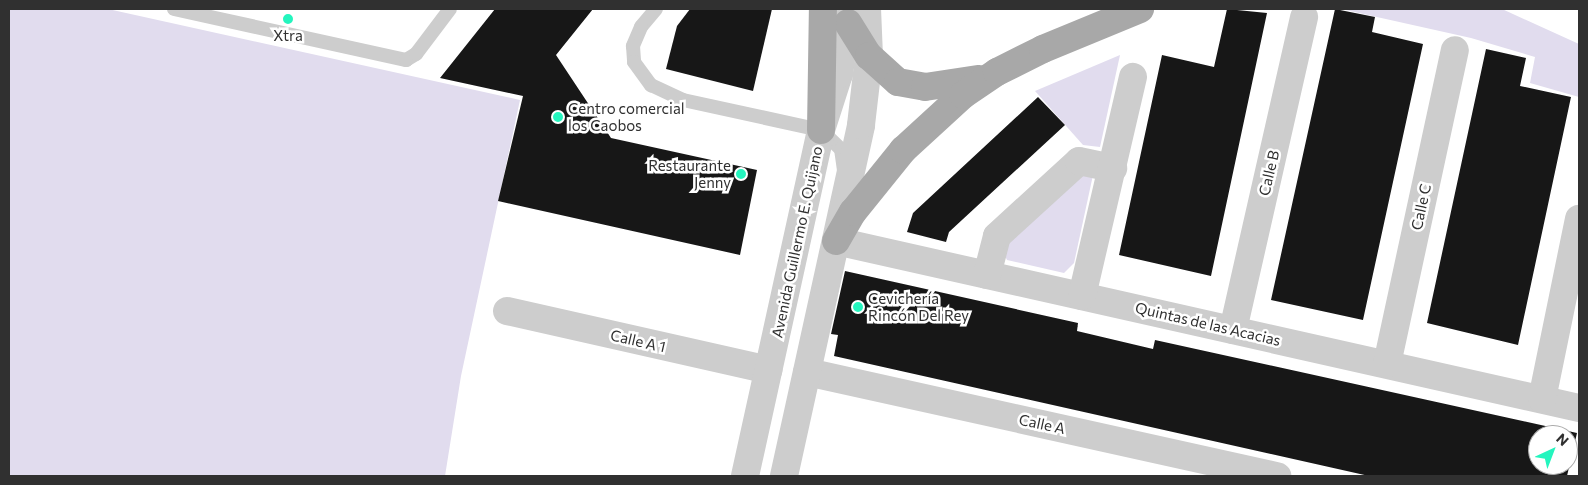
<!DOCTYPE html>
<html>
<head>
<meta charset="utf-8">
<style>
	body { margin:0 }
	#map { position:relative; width:1588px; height:485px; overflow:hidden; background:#fff; font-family:Commissioner,sans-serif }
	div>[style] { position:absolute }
	.green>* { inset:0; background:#e1dcee }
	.building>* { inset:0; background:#171717 }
	.service>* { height:14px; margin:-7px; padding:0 7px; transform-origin:7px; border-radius:7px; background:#cdcdcd }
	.minor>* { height:28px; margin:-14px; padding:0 14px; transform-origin:14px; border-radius:14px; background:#cdcdcd }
	.tertiary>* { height:28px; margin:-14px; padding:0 14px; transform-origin:14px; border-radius:14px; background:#cdcdcd }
	.primary>* { height:28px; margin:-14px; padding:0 14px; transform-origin:14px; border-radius:14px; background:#a8a8a8 }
	.dots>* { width:14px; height:14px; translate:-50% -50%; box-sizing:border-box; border:2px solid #fff; border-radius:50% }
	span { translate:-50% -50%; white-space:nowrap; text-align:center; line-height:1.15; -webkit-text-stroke:5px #fff; paint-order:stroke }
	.poi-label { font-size:15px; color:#303030 }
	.left { translate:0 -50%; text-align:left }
	.right { translate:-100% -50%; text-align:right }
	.street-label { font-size:15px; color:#303030 }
	.frame { position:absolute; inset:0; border:10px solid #303030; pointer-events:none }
	.north { position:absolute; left:1528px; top:425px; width:50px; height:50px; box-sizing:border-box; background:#fff; border:1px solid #acacac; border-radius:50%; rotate:43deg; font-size:14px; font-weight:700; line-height:20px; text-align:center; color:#303030 }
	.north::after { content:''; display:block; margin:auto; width:18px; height:22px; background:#24f5be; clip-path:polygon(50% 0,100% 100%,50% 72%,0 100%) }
</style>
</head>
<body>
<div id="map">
	<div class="green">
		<div style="clip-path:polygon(9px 9px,108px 9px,520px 100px,461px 376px,445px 476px,9px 476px)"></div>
		<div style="clip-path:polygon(1341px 9px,1502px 9px,1579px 44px,1579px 97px,1530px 83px,1535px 57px,1471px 38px)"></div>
		<div style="clip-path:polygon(1120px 55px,1100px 147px,1083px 145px,1035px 91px)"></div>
		<div style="clip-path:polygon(1083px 173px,1093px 175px,1074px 263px,1064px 273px,1007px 260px,1005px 256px,1010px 235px)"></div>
	</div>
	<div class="building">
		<div style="clip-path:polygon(495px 9px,593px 9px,556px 55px,611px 138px,757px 170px,740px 255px,498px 201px,523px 96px,440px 78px)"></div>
		<div style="clip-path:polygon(690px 9px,772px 9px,753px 91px,666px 69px,677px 26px)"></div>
		<div style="clip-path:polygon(1227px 9px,1267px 13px,1211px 276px,1119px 255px,1162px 55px,1214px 67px)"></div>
		<div style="clip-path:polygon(1335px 9px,1375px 17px,1372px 32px,1423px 44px,1363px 320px,1271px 300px)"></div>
		<div style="clip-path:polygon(1486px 49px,1526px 58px,1520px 86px,1571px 97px,1518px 345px,1427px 323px)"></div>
		<div style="clip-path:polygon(1038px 97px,1065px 125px,949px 232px,946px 242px,907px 232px,913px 213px)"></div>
		<div style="clip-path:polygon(evenodd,845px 271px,1078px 323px,1077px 331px,1153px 349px,1155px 340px,1577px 433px,1567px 476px,1369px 476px,834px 356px,838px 335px,831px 334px,845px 271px,1538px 435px,1568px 435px,1568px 465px,1538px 465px,1538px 435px)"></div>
	</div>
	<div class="service">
		<div style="left:174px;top:9px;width:238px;rotate:12.4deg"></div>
		<div style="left:406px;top:60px;width:12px;rotate:-31deg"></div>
		<div style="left:416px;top:54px;width:56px;rotate:-52.9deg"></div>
		<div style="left:656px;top:9px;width:23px;rotate:130deg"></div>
		<div style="left:641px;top:27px;width:21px;rotate:113deg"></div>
		<div style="left:633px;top:46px;width:16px;rotate:86deg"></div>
		<div style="left:634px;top:62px;width:29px;rotate:54deg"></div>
		<div style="left:651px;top:85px;width:35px;rotate:25deg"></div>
		<div style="left:683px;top:100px;width:141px;rotate:12.3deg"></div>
		<div style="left:821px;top:130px;width:28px;rotate:44deg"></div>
		<div style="left:841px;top:149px;width:21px;rotate:82deg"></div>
	</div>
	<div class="minor">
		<div style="left:836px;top:241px;width:762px;rotate:12.67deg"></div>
		<div style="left:987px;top:275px;width:40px;rotate:-75.6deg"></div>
		<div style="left:997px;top:236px;width:111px;rotate:-42.4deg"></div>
		<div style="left:1079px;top:161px;width:35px;rotate:12deg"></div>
		<div style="left:1082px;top:296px;width:225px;rotate:-76.9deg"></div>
		<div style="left:507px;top:311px;width:268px;rotate:12.7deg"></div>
		<div style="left:1233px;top:330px;width:321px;rotate:-77.2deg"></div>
		<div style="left:1387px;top:364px;width:321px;rotate:-77.8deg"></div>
		<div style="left:807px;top:372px;width:482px;rotate:12.5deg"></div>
		<div style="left:1542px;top:399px;width:184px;rotate:-78.4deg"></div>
	</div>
	<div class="tertiary">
		<div style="left:745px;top:476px;width:354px;rotate:-77.6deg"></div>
		<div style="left:821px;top:130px;width:59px;rotate:-72.2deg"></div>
		<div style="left:839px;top:74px;width:66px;rotate:-82.1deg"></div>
		<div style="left:784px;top:476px;width:359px;rotate:-77.6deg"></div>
		<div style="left:861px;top:125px;width:69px;rotate:-83.4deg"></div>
		<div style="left:869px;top:56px;width:47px;rotate:-92.4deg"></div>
	</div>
	<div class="primary">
		<div style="left:848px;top:23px;width:39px;rotate:58deg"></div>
		<div style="left:869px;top:56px;width:39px;rotate:42deg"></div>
		<div style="left:898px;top:82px;width:27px;rotate:10deg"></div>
		<div style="left:925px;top:87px;width:55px;rotate:-8.4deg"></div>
		<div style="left:821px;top:130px;width:121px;rotate:-89.1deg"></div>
		<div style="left:836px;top:241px;width:34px;rotate:-60deg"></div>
		<div style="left:853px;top:212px;width:80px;rotate:-51.1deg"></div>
		<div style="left:903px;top:150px;width:81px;rotate:-42.5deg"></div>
		<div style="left:963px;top:95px;width:41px;rotate:-34.1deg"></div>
		<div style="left:997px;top:72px;width:51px;rotate:-26.6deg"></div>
		<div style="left:1043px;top:49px;width:105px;rotate:-22.4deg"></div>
	</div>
	<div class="dots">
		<div style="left:288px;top:19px;background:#24f5be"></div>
		<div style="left:558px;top:117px;background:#24f5be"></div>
		<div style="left:741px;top:174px;background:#24f5be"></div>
		<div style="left:858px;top:307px;background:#24f5be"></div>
	</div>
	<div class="poi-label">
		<span style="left:288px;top:36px">Xtra</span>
		<span class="left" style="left:568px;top:117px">Centro comercial<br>los Caobos</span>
		<span class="right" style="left:731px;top:174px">Restaurante<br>Jenny</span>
		<span class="left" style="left:868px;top:307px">Cevichería<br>Rincón Del Rey</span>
	</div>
	<div class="street-label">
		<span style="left:1269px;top:173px;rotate:-77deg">Calle B</span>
		<span style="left:1421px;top:207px;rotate:-78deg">Calle C</span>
		<span style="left:797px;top:242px;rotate:-78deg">Avenida Guillermo E. Quijano</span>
		<span style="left:1208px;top:324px;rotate:13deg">Quintas de las Acacias</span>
		<span style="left:638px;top:341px;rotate:13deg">Calle A 1</span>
		<span style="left:1042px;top:424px;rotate:12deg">Calle A</span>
	</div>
	<div class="frame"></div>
	<div class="north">N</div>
</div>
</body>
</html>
